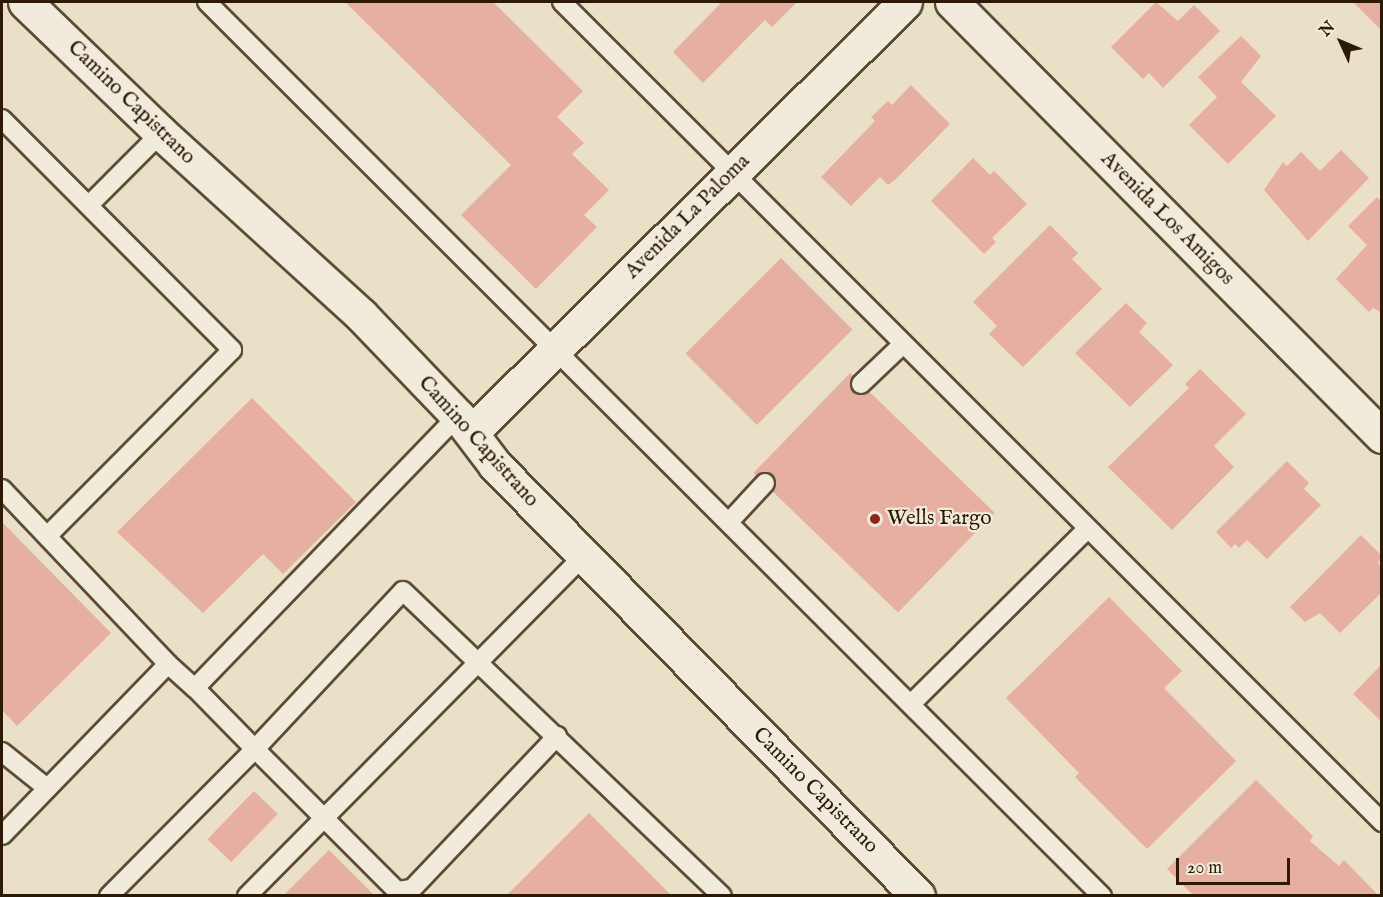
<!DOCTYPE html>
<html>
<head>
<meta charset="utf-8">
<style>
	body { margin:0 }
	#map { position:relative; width:1383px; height:897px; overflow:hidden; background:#eae0c7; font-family:"IM FELL English",serif }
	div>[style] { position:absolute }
	.building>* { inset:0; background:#e7aea2; transform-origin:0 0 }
	.roads { filter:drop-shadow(2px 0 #5c4c36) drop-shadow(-2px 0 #5c4c36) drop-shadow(0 2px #5c4c36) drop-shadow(0 -2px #5c4c36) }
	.lane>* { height:18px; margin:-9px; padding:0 9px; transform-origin:9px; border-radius:9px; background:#f1ebdb }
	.street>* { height:33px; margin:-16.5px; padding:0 16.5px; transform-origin:16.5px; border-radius:16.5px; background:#f1ebdb }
	.secondary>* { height:33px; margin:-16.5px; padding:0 16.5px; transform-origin:16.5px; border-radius:16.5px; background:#f1ebdb }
	.dots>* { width:16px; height:16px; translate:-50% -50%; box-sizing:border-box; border:3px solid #f1ebdb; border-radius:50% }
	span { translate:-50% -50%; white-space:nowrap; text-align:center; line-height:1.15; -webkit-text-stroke:4.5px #f1ebdb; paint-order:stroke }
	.street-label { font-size:21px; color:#2d1a06 }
	.poi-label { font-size:21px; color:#2d1a06 }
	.left { translate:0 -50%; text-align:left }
	.frame { position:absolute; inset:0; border:3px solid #2d1a06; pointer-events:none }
	.north { position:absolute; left:1311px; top:12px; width:60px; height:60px; -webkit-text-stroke:4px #f1ebdb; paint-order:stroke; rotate:314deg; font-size:16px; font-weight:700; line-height:24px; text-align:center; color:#2d1a06 }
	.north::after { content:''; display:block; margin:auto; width:21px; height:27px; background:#2d1a06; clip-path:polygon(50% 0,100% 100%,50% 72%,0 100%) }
	.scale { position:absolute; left:1176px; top:858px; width:114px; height:27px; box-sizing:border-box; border:3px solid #2d1a06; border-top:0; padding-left:8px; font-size:18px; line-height:21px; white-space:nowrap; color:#2d1a06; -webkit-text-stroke:4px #f1ebdb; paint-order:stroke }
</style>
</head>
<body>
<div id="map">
	<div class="building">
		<div style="clip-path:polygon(345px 2px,493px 2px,583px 91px,557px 117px,584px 143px,572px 154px,609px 190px,584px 215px,597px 227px,536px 289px,461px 215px,511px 165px)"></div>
		<div style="clip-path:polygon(717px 2px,797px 2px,772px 27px,765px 20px,703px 83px,673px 52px,720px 4px)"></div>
		<div style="clip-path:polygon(1156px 2px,1178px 21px,1194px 5px,1220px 31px,1163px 88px,1149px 73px,1143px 79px,1111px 47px)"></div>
		<div style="clip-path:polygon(1353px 2px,1382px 2px,1382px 31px)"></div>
		<div style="clip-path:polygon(1241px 36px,1261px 56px,1241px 82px,1276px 116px,1228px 164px,1189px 125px,1217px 97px,1198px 77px)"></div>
		<div style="clip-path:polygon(911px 85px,950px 124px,896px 179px,888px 185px,880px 177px,851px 206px,821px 177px,875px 121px,871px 117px,888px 101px,892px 105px)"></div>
		<div style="clip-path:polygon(1341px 150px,1369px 178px,1308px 241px,1264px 190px,1283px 162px,1287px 166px,1301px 152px,1320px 171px)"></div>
		<div style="clip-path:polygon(973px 158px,990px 175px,994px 171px,1027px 204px,992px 238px,996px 242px,984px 254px,931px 201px)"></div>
		<div style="clip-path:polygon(1377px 197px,1382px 202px,1382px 313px,1373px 308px,1369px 312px,1336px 279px,1367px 245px,1348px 226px)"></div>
		<div style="clip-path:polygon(1050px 225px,1078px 253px,1072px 259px,1102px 289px,1023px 367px,989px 334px,997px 326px,973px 302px)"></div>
		<div style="left:781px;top:258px;width:101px;height:135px;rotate:45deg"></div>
		<div style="clip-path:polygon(1126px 303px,1147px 323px,1139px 332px,1173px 365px,1130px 407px,1075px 353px)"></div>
		<div style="clip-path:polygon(1200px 369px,1246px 414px,1214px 446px,1234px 467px,1172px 530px,1108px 467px,1189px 388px,1185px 384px)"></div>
		<div style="left:850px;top:373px;width:201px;height:139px;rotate:44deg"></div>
		<div style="clip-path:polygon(252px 398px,356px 502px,283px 574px,263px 554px,203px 613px,117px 532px)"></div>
		<div style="clip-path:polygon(1287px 461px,1309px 483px,1304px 489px,1321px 505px,1267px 559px,1247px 540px,1239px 548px,1235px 544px,1231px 548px,1216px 532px)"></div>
		<div style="clip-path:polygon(2px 522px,111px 633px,17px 726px,2px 710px)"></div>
		<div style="clip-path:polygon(1361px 535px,1382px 556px,1378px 563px,1382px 567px,1382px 592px,1340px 633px,1320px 613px,1305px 622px,1290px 607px)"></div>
		<div style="clip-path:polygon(1109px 597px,1182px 671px,1164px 688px,1236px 761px,1147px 849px,1075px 777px,1079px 773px,1006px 698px)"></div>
		<div style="clip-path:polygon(1382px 664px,1382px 722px,1353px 694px)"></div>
		<div style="clip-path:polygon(1256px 780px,1313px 836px,1310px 841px,1339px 866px,1344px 860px,1379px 896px,1194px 896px,1167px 869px)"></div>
		<div style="left:254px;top:791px;width:33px;height:67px;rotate:44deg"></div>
		<div style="clip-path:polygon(589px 813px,670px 894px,506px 896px)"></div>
		<div style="clip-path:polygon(329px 850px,375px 896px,283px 896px)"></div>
	</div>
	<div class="roads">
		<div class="lane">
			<div style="left:207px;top:2px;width:1265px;rotate:44.97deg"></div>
			<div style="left:562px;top:2px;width:1160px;rotate:45deg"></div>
			<div style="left:2px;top:119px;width:326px;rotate:45.1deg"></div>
			<div style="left:232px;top:350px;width:262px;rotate:134.8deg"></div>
			<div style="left:89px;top:205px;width:102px;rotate:-45deg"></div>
			<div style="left:861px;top:384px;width:58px;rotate:-43.6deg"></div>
			<div style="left:2px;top:489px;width:241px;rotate:46.5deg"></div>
			<div style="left:168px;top:664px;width:238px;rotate:134.1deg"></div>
			<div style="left:729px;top:522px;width:53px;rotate:-47.3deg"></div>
			<div style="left:168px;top:664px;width:36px;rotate:42deg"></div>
			<div style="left:195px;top:688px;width:378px;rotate:-46deg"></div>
			<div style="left:195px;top:688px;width:86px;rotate:45.5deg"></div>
			<div style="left:255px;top:749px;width:216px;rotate:-46.9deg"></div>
			<div style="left:403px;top:591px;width:441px;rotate:43.7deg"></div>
			<div style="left:912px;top:703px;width:248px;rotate:-44.8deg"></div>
			<div style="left:2px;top:752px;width:58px;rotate:38.7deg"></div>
			<div style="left:109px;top:896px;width:207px;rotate:-45.2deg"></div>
			<div style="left:255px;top:749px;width:201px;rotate:45deg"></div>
			<div style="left:397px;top:891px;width:15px;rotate:-8deg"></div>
			<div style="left:412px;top:889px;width:211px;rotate:-46.5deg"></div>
			<div style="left:247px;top:896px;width:479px;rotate:-45.3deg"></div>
		</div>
		<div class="street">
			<div style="left:952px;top:2px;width:611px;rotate:45.27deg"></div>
			<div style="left:472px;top:432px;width:610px;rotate:-44.8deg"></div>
		</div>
		<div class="secondary">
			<div style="left:25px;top:2px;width:189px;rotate:43.9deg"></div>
			<div style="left:161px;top:133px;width:270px;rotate:42.3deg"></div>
			<div style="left:361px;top:315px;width:140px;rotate:46.2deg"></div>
			<div style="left:458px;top:416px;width:61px;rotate:52.9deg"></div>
			<div style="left:495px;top:465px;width:604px;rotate:45.54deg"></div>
		</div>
	</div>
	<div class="dots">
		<div style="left:875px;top:519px;background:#8f2418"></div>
	</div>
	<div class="street-label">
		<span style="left:131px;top:103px;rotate:44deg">Camino Capistrano</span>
		<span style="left:688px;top:217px;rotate:-45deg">Avenida La Paloma</span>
		<span style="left:1167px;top:219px;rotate:45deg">Avenida Los Amigos</span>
		<span style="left:478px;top:442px;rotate:48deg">Camino Capistrano</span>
		<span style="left:815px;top:791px;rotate:45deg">Camino Capistrano</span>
	</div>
	<div class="poi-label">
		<span class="left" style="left:887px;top:519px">Wells Fargo</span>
	</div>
	<div class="frame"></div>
	<div class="north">N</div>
	<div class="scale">20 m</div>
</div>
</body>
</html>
